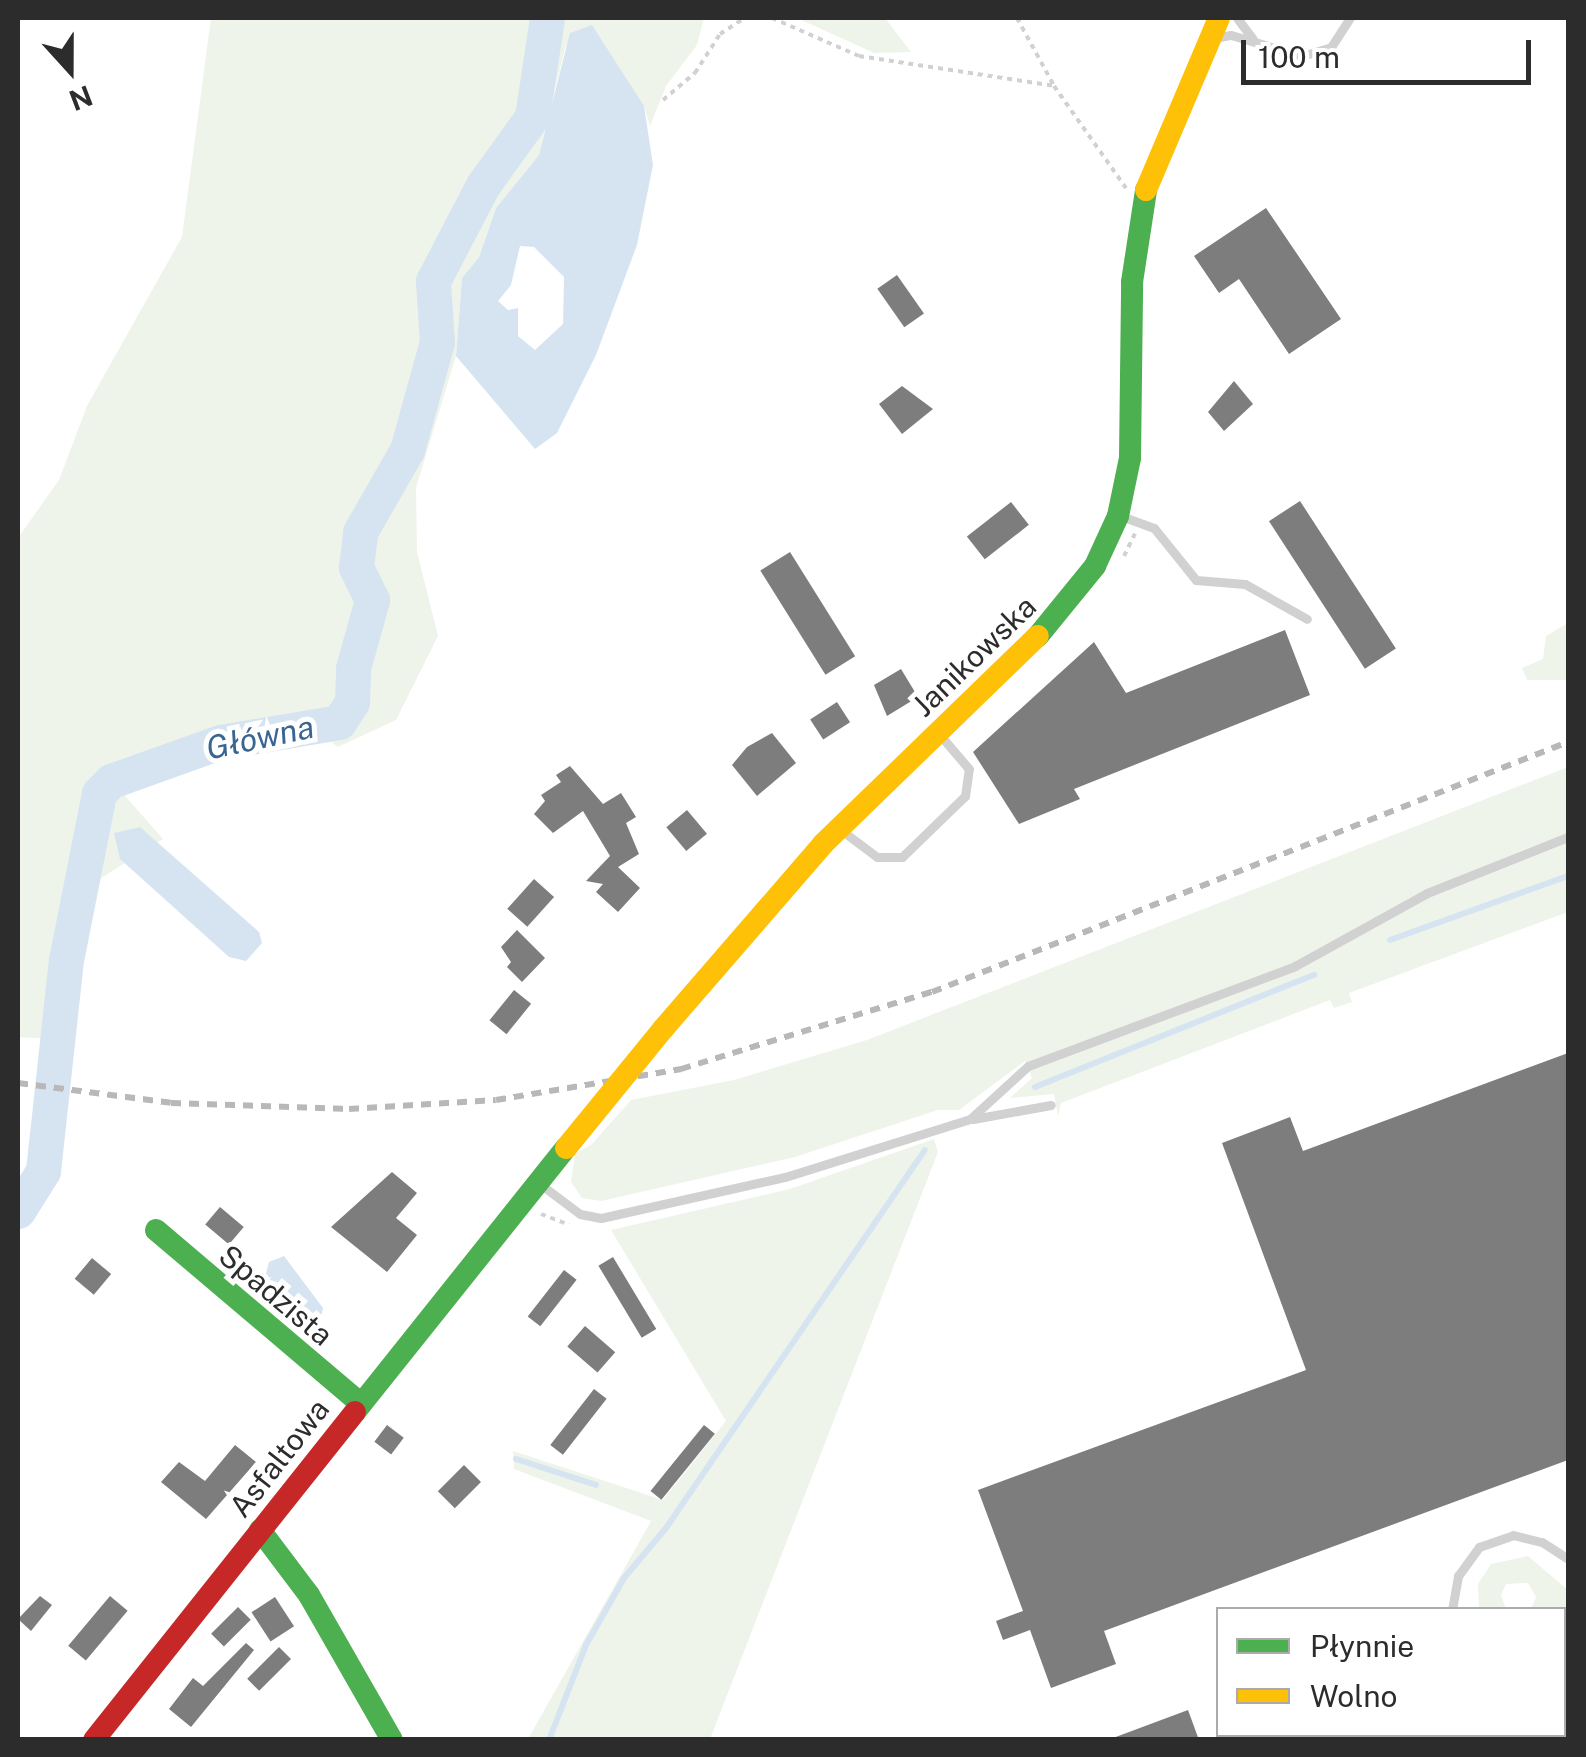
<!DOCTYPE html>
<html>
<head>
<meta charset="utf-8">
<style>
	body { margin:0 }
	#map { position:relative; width:1586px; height:1757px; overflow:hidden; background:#fff; font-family:"Public Sans",sans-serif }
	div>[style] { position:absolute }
	.green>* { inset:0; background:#eef4ea }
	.water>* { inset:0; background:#d6e4f2 }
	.stream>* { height:6px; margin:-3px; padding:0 3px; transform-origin:3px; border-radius:3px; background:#d6e4f2 }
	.river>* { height:35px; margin:-17.5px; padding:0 17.5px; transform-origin:17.5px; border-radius:17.5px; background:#d6e4f2 }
	.building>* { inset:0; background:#7d7d7d; transform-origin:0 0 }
	.path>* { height:4px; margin-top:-2px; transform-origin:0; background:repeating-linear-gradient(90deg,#d1d1d1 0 5px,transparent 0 10px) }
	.lane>* { height:9px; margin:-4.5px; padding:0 4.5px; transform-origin:4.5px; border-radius:4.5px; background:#d1d1d1 }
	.fast>* { height:22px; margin:-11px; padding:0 11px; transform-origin:11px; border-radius:11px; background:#4caf50 }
	.slow>* { height:22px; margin:-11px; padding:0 11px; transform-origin:11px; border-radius:11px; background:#ffc107 }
	.jam>* { height:22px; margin:-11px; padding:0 11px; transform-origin:11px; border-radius:11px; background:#c62828 }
	.rail>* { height:6px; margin-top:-3px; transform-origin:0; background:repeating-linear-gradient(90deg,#b8b8b8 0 10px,transparent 0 18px) }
	.slow-bridge>* { height:22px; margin:-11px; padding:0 11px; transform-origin:11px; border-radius:11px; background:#ffc107 }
	span { translate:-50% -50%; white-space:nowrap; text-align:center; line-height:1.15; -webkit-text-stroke:10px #fff; paint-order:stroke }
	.street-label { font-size:30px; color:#2c2c2c }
	.water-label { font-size:32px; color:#396590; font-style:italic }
	.frame { position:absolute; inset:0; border:20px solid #2c2c2c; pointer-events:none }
	.legend { position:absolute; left:1216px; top:1607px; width:350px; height:130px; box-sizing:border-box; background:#fff; border:2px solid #ababab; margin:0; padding:12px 18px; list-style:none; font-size:30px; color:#2c2c2c }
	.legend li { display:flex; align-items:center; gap:20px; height:50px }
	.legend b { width:50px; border:2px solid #ababab }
	.north { position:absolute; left:20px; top:20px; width:100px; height:100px; -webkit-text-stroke:8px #fff; paint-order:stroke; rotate:159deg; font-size:28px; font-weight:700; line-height:40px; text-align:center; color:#2c2c2c }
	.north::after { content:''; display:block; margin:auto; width:35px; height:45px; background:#2c2c2c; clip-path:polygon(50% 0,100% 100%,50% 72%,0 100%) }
	.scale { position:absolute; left:1241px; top:40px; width:290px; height:45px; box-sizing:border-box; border:5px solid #2c2c2c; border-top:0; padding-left:12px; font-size:30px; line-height:35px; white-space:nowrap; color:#2c2c2c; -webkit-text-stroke:8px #fff; paint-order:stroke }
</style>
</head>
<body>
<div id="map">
	<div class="green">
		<div style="clip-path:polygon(211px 18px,704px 18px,697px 45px,666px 86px,650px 126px,644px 106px,566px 45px,539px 155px,496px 208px,479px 257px,462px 278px,456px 356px,416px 488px,417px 552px,438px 636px,396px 720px,338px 747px,318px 732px,220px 749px,119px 789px,163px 839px,98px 880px,68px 921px,56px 1039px,18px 1037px,18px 538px,59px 480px,87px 406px,182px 237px)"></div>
		<div style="clip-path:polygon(797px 18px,885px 18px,911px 52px,874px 53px)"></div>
		<div style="clip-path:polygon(1568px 623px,1568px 680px,1527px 680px,1522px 668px,1543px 659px,1546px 636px)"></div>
		<div style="clip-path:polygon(1568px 767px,1568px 912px,1349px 993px,1352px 1002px,1334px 1008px,1330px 1000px,1061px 1103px,1058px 1116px,1054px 1094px,1010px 1098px,1032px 1078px,1025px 1061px,959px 1110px,938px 1110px,795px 1157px,601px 1201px,582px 1198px,571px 1182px,575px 1153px,591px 1145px,631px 1100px,734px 1080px,867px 1040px)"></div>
		<div style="clip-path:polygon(934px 1139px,938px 1152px,710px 1739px,528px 1739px,651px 1521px,514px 1469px,513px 1451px,663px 1500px,726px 1421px,611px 1230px,790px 1189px)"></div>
		<div style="clip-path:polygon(1528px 1556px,1568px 1590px,1564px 1670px,1564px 1610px,1531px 1609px,1536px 1597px,1528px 1583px,1506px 1584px,1501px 1595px,1506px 1609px,1479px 1609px,1478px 1584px,1491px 1564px)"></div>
	</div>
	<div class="water">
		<div style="clip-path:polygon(evenodd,592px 25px,644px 106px,653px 165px,637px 245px,596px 355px,557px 433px,535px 449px,456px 356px,462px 278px,479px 257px,496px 208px,539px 155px,570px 33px,592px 25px,520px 246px,534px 247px,564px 277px,563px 324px,535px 350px,518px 336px,518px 308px,508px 310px,498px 301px,511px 285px,520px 246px)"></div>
		<div style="clip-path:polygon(140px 827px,259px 932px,262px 943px,246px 961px,229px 957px,120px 859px,114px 833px)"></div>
		<div style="clip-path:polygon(284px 1256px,323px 1308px,318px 1332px,261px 1293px,269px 1262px)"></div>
	</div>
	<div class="stream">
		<div style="left:1390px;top:940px;width:189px;rotate:-19.8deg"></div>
		<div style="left:1035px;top:1087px;width:301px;rotate:-21.9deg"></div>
		<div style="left:516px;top:1459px;width:84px;rotate:18deg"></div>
		<div style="left:549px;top:1740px;width:102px;rotate:-68.7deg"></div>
		<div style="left:586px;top:1645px;width:77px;rotate:-60.4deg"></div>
		<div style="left:624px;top:1578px;width:65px;rotate:-50deg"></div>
		<div style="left:666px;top:1528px;width:458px;rotate:-55.6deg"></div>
	</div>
	<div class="river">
		<div style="left:18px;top:1211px;width:47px;rotate:-58deg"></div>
		<div style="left:43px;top:1171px;width:212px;rotate:-83.8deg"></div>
		<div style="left:66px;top:960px;width:170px;rotate:-78.8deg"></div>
		<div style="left:99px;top:793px;width:17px;rotate:-45deg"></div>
		<div style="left:111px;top:781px;width:116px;rotate:-19.7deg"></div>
		<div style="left:220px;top:742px;width:121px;rotate:-9.5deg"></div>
		<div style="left:339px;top:722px;width:24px;rotate:-57deg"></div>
		<div style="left:352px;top:702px;width:34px;rotate:-88deg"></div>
		<div style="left:353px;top:668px;width:71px;rotate:-74.4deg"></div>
		<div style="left:372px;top:600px;width:37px;rotate:-116deg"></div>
		<div style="left:356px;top:567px;width:35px;rotate:-83deg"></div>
		<div style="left:360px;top:532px;width:95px;rotate:-60.2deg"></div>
		<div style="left:407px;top:450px;width:112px;rotate:-74.5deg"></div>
		<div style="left:437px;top:342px;width:61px;rotate:-93.8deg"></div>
		<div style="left:433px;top:281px;width:108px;rotate:-62.5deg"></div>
		<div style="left:483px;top:185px;width:84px;rotate:-54.2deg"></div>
		<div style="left:532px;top:117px;width:100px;rotate:-81.4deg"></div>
	</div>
	<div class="building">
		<div style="clip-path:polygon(1266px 208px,1341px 319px,1289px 354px,1239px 279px,1219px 293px,1194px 256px)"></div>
		<div style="left:897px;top:275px;width:47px;height:24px;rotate:55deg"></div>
		<div style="clip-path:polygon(1234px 381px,1253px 404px,1224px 431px,1208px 412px)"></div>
		<div style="clip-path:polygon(902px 386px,933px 409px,902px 434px,879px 404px)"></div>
		<div style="left:1300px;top:501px;width:176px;height:37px;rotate:57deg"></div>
		<div style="left:1011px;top:502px;width:29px;height:56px;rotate:52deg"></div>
		<div style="left:790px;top:552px;width:123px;height:35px;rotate:58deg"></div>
		<div style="clip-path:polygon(1285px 630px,1310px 695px,1074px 789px,1080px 799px,1019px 824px,973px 752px,1094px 642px,1126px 693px)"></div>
		<div style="clip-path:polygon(901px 669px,918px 697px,887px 716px,874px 685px)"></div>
		<div style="left:837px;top:702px;width:24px;height:32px;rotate:57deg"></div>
		<div style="clip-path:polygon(772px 733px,796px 763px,757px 796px,732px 765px,747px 747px)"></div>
		<div style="clip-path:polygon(570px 766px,603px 804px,621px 793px,636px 817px,626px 823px,639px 854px,618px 867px,640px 888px,618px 912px,596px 892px,603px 884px,586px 881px,610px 856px,583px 811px,553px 833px,534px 814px,545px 801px,541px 795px,561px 782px,556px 775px)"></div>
		<div style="left:687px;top:810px;width:31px;height:27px;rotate:50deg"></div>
		<div style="left:534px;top:879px;width:27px;height:40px;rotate:42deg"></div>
		<div style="clip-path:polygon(517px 930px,545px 958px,522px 982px,507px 967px,511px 962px,501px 947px)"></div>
		<div style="left:514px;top:990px;width:22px;height:39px;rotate:39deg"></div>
		<div style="clip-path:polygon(1568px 1053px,1568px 1460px,1104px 1631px,1116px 1664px,1051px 1688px,1030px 1630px,1003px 1640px,996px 1621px,1023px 1611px,978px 1490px,1306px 1370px,1222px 1143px,1290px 1117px,1303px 1151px)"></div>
		<div style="clip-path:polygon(392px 1172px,417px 1193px,396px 1218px,417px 1235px,387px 1272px,331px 1227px)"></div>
		<div style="left:220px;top:1207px;width:31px;height:23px;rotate:40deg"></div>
		<div style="left:613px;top:1257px;width:84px;height:17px;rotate:59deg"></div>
		<div style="left:92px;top:1258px;width:25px;height:27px;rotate:40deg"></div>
		<div style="left:564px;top:1270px;width:16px;height:59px;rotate:38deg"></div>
		<div style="left:585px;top:1326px;width:40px;height:27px;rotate:41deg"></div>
		<div style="left:594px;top:1389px;width:16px;height:71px;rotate:38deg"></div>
		<div style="left:387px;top:1425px;width:21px;height:21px;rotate:37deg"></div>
		<div style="left:704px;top:1425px;width:14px;height:85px;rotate:39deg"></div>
		<div style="clip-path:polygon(235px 1445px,256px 1462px,206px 1519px,161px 1482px,179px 1462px,205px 1481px)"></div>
		<div style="left:464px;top:1465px;width:24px;height:37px;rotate:45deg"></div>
		<div style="clip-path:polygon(40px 1596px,52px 1605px,31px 1631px,18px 1619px)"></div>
		<div style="left:110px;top:1596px;width:23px;height:65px;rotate:40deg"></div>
		<div style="left:275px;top:1597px;width:35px;height:28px;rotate:57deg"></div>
		<div style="left:238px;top:1607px;width:18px;height:38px;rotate:45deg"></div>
		<div style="clip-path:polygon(246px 1643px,254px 1650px,191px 1727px,169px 1709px,193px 1678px,203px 1686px)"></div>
		<div style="left:279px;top:1647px;width:17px;height:45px;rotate:45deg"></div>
		<div style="clip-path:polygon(1188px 1710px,1199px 1740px,1113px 1740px,1113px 1738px)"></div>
	</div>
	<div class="path">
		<div style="left:772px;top:18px;width:95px;rotate:23.6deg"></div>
		<div style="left:859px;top:56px;width:197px;rotate:8.7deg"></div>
		<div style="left:1054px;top:86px;width:125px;rotate:54.8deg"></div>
		<div style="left:1017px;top:18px;width:77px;rotate:61.4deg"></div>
		<div style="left:663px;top:100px;width:42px;rotate:-40.2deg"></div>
		<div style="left:695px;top:73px;width:46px;rotate:-57.3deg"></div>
		<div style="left:720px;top:34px;width:30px;rotate:-33deg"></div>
		<div style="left:1124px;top:556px;width:25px;rotate:-64deg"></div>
		<div style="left:541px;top:1214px;width:30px;rotate:21deg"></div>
	</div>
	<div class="lane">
		<div style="left:1237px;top:18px;width:26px;rotate:53deg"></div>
		<div style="left:1215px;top:38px;width:16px;rotate:-11deg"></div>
		<div style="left:1231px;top:35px;width:74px;rotate:16.5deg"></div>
		<div style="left:1302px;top:56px;width:30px;rotate:-17deg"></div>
		<div style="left:1331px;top:47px;width:35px;rotate:-57deg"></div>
		<div style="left:1121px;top:516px;width:35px;rotate:20deg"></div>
		<div style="left:1154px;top:528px;width:67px;rotate:51.1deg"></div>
		<div style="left:1196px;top:580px;width:49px;rotate:4.7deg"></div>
		<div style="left:1245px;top:584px;width:71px;rotate:29.4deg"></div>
		<div style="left:841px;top:830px;width:45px;rotate:36.9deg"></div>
		<div style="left:877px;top:857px;width:25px"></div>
		<div style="left:902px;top:857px;width:88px;rotate:-44.1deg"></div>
		<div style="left:965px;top:796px;width:27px;rotate:-82deg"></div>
		<div style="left:969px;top:769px;width:45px;rotate:-130.5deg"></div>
		<div style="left:973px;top:1119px;width:79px;rotate:-10.2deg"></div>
		<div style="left:540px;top:1184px;width:50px;rotate:36.9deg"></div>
		<div style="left:580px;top:1214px;width:21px;rotate:11deg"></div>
		<div style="left:601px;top:1218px;width:189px;rotate:-12.6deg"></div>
		<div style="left:785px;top:1177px;width:194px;rotate:-17.4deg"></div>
		<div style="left:970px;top:1119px;width:79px;rotate:-42.4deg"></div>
		<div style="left:1028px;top:1066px;width:285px;rotate:-20.5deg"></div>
		<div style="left:1295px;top:966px;width:151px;rotate:-28.9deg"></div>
		<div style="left:1427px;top:893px;width:152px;rotate:-21.7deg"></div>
		<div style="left:1452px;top:1610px;width:35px;rotate:-80deg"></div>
		<div style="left:1458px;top:1576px;width:36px;rotate:-54deg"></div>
		<div style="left:1479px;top:1547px;width:36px;rotate:-19deg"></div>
		<div style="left:1513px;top:1535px;width:30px;rotate:14deg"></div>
		<div style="left:1542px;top:1542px;width:31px;rotate:33deg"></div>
		<div style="left:1278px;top:1740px;width:6px;rotate:-90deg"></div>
	</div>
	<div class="fast">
		<div style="left:1038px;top:636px;width:90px;rotate:-50.8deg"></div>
		<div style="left:1095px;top:566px;width:55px;rotate:-65.3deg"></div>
		<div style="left:1118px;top:516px;width:59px;rotate:-78.3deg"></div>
		<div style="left:1130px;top:458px;width:176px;rotate:-89.3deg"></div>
		<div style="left:1132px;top:282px;width:93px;rotate:-81.3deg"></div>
		<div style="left:156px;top:1230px;width:269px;rotate:40.3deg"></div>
		<div style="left:355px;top:1412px;width:338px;rotate:-51.4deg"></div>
		<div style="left:260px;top:1530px;width:81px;rotate:53deg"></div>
		<div style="left:309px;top:1595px;width:167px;rotate:60.2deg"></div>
	</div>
	<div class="slow">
		<div style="left:1146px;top:190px;width:187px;rotate:-67deg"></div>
		<div style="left:663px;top:1029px;width:245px;rotate:-49.1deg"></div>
		<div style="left:823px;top:844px;width:299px;rotate:-44.1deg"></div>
	</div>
	<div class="jam">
		<div style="left:94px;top:1740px;width:419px;rotate:-51.5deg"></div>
	</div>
	<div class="rail">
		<div style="left:18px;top:1083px;width:154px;rotate:7.4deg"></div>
		<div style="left:171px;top:1103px;width:178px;rotate:1.9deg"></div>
		<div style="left:349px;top:1109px;width:147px;rotate:-3.5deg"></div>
		<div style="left:496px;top:1100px;width:188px;rotate:-9.5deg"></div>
		<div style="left:681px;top:1069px;width:263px;rotate:-17.1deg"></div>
		<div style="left:932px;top:992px;width:683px;rotate:-21.46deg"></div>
	</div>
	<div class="slow-bridge">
		<div style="left:566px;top:1148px;width:154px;rotate:-50.8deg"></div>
	</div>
	<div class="street-label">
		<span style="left:974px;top:656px;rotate:-44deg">Janikowska</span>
		<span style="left:276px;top:1295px;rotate:40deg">Spadzista</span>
		<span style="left:279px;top:1458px;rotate:-52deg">Asfaltowa</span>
	</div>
	<div class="water-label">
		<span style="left:260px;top:738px;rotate:-12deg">Główna</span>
	</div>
	<div class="frame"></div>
	<ul class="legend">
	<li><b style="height:12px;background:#4caf50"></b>Płynnie</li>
	<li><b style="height:12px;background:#ffc107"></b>Wolno</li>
	</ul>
	<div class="north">N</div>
	<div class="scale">100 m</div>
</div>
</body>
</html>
